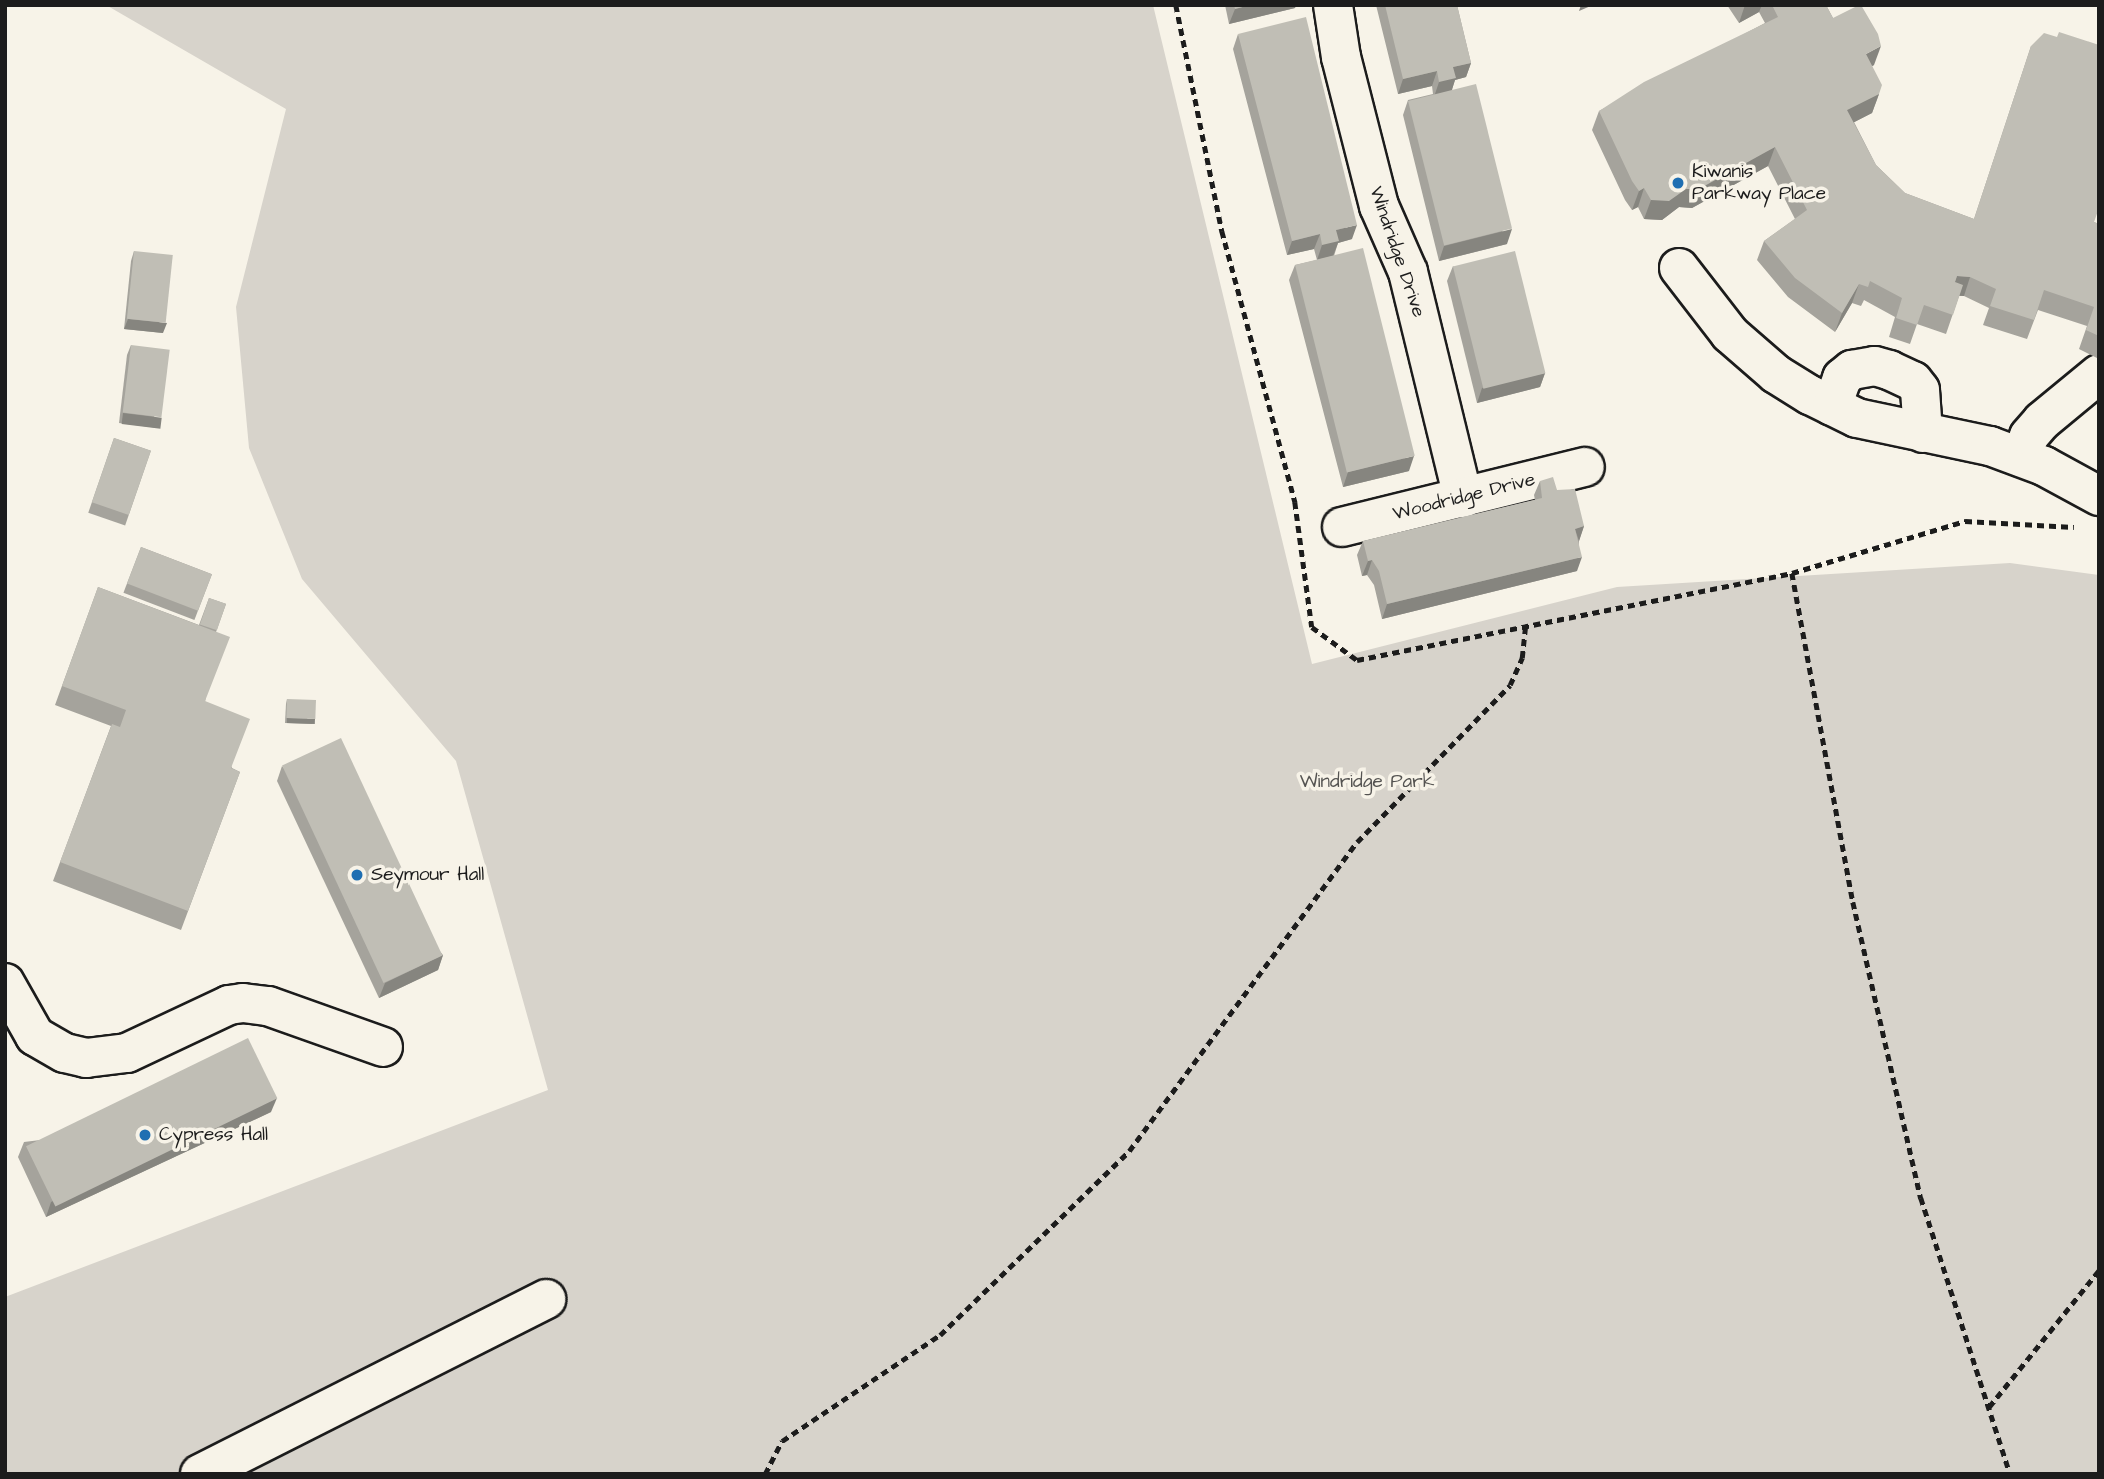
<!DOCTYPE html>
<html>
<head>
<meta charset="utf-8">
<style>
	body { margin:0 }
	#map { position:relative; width:2104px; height:1479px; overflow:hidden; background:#f7f3e8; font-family:"Architects Daughter",sans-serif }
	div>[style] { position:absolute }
	.green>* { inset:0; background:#d7d3cb }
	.path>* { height:4.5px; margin-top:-2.25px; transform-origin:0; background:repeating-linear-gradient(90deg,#1c1c1c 0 7px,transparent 0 12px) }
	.roads { filter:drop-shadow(2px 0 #1c1c1c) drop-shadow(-2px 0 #1c1c1c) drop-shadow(0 2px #1c1c1c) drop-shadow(0 -2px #1c1c1c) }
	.minor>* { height:38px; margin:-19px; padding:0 19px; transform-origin:19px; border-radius:19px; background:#f7f3e8 }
	.wall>* { inset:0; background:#a5a39c; transform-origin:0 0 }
	.shaded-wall>* { inset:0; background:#86857f; transform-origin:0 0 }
	.building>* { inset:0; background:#c0beb5; transform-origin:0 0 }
	.dots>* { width:19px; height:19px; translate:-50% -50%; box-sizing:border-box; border:4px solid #f7f3e8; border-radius:50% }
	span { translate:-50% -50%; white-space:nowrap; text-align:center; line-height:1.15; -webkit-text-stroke:7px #f7f3e8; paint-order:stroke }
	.poi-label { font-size:19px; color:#1c1c1c }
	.left { translate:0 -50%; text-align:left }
	.street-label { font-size:19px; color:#1c1c1c }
	.park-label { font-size:19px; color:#545351 }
	.frame { position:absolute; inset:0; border:7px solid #1c1c1c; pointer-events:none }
</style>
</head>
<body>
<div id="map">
	<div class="green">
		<div style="clip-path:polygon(106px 5px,1153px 5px,1312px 664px,1617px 587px,2010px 563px,2099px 575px,2099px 1474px,5px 1474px,5px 1297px,548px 1090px,456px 761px,302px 579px,249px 448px,236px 307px,286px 109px)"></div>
	</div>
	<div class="path">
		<div style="left:1176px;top:5px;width:231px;rotate:78.5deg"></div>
		<div style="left:1222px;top:231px;width:281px;rotate:74.9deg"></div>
		<div style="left:1295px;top:502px;width:126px;rotate:82.3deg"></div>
		<div style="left:1312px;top:627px;width:56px;rotate:36.3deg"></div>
		<div style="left:1357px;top:660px;width:444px;rotate:-11.3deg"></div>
		<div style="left:1792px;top:573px;width:181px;rotate:-16.7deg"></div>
		<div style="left:1965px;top:521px;width:109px;rotate:3.2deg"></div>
		<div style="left:1792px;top:573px;width:335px;rotate:79.5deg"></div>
		<div style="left:1853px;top:902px;width:304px;rotate:77.1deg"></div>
		<div style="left:1921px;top:1198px;width:290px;rotate:72.1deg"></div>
		<div style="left:1989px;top:1407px;width:176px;rotate:-51.2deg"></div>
		<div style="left:765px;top:1474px;width:37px;rotate:-63deg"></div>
		<div style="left:782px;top:1441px;width:190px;rotate:-33.9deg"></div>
		<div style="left:940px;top:1335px;width:264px;rotate:-44.2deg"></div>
		<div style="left:1129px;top:1151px;width:384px;rotate:-53.6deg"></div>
		<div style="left:1357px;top:842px;width:219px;rotate:-45.7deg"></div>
		<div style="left:1510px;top:685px;width:30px;rotate:-66deg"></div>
		<div style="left:1522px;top:658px;width:30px;rotate:-84deg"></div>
	</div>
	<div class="roads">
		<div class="minor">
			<div style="left:1333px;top:5px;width:53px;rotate:81.3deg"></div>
			<div style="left:1341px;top:57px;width:154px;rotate:75.7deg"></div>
			<div style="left:1379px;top:206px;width:72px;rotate:66.3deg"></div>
			<div style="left:1408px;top:272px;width:233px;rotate:76.3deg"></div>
			<div style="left:1679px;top:268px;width:83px;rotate:52.3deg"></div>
			<div style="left:1730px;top:334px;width:61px;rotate:41deg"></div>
			<div style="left:1776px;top:374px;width:40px;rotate:32deg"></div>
			<div style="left:1810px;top:395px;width:52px;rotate:26.1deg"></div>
			<div style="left:1857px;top:418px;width:136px;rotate:11.9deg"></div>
			<div style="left:1990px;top:446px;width:58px;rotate:20.3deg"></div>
			<div style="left:2044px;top:466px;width:63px;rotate:28.6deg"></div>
			<div style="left:1832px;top:406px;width:30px;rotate:-70deg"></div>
			<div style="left:1842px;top:378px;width:13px;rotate:-39deg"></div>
			<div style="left:1852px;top:370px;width:23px;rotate:-10deg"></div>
			<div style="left:1875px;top:366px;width:15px;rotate:16deg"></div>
			<div style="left:1889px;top:370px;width:26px;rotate:25deg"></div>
			<div style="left:1913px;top:381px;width:11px;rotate:52deg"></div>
			<div style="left:1920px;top:390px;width:43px;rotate:86deg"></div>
			<div style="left:2021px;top:457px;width:22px;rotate:-69deg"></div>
			<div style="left:2029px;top:436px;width:20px;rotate:-49deg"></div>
			<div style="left:2042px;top:421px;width:74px;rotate:-39.5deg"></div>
			<div style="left:1342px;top:527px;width:250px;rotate:-13.9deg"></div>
			<div style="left:5px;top:983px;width:61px;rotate:60.5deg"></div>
			<div style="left:35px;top:1036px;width:34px;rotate:30deg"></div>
			<div style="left:65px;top:1053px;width:22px;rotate:13deg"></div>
			<div style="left:86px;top:1058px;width:41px;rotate:-7deg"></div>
			<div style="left:127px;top:1053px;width:113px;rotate:-25.2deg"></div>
			<div style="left:229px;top:1005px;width:14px;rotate:-8deg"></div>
			<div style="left:243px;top:1003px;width:25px;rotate:7deg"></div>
			<div style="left:268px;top:1006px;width:122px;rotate:19.6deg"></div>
			<div style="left:200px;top:1474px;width:388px;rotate:-26.8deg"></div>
		</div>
	</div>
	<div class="wall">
		<div style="clip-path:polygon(1225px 5px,1296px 5px,1295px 8px,1229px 24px)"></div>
		<div style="clip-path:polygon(1376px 5px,1457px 5px,1471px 63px,1466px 77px,1455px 80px,1452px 89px,1507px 244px,1439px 261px,1403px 115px,1408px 100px,1433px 94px,1432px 86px,1398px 94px)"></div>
		<div style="clip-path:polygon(1727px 5px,1826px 5px,1833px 18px,1874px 65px,1872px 66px,1879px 94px,1872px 113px,1854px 122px,1876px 165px,1905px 193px,1974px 219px,2031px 46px,2094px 222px,2099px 224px,2099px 359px,2079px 349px,2087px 326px,2038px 310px,2027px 339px,1983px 325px,1989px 308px,1964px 296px,1959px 296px,1946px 334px,1917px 324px,1910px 344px,1889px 337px,1895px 317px,1864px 300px,1861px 306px,1852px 303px,1835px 332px,1788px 297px,1757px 260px,1764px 241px,1795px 219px,1768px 166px,1692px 208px,1679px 207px,1662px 220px,1644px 219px,1638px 207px,1632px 210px,1625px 200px,1592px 130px,1599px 111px,1765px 23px,1759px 12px,1739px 23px)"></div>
		<div style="clip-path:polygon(1238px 34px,1352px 239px,1338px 243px,1334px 256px,1409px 471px,1343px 487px,1289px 280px,1295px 265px,1317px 260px,1314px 249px,1287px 255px,1233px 49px)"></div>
		<div style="clip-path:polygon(134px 251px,163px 333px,124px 329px,131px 261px)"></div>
		<div style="clip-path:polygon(1453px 266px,1545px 373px,1540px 387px,1477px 403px,1447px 281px)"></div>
		<div style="clip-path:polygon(131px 345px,158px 428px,119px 423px,127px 355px)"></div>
		<div style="left:114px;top:438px;width:39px;height:79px;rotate:19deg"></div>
		<div style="clip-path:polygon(1540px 481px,1557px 490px,1584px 526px,1579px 541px,1577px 571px,1382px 619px,1374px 585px,1367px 575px,1362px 576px,1357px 555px,1363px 541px,1535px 500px,1534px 495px)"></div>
		<div style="left:141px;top:547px;width:76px;height:49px;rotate:21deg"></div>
		<div style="clip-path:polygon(98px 587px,199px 625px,209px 598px,226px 604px,216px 632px,205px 702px,232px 768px,240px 772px,181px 930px,53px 881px,111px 726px,55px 705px)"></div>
		<div style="clip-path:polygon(287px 699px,313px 724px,285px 723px,286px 704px)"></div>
		<div style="clip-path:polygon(282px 766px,443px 955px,438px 970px,379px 998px,277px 781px)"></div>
		<div style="clip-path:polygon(271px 1112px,46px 1217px,18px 1157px,24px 1142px)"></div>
	</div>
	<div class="shaded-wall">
		<div style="clip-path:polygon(1250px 5px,1296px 5px,1295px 8px,1229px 24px,1235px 9px)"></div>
		<div style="clip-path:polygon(1581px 5px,1593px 5px,1579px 11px)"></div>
		<div style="clip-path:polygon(1745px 5px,1762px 5px,1759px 12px,1739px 23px)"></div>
		<div style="clip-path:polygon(1881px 46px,1874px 65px,1859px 73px,1866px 54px)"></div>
		<div style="clip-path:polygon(1471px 63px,1466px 77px,1455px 80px,1451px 93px,1434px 97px,1439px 82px,1453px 67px)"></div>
		<div style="clip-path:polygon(1437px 71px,1432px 86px,1398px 94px,1403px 79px)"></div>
		<div style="clip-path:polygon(1879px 94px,1872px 113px,1841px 129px,1847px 110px)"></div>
		<div style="clip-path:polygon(1775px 147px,1768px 166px,1692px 208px,1679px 207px,1662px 220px,1644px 219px,1651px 200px,1686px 189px)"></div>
		<div style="clip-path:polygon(1644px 188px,1638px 207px,1632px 210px,1639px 191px)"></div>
		<div style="clip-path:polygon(1357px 225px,1352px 239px,1338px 243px,1333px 256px,1317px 260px,1322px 245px,1336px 230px)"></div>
		<div style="clip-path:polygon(1512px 229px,1507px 244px,1439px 261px,1444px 246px)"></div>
		<div style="clip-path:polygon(1320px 234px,1314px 249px,1287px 255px,1292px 241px)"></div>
		<div style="clip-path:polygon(1957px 276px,1970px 277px,1964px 296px,1950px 295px)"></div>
		<div style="clip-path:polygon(1859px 284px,1852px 303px,1835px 332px,1842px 313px)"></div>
		<div style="clip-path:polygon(128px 319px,167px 323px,163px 333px,124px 329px)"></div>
		<div style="clip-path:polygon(1545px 373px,1540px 387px,1477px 403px,1482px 388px)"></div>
		<div style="left:123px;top:413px;width:39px;height:11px;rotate:7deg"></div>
		<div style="clip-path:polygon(1414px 456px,1409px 471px,1343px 487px,1348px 472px)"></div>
		<div style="clip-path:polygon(1584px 526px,1579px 541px,1575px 529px)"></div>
		<div style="clip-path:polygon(1582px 557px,1577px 571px,1382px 619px,1387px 604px)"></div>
		<div style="clip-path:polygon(1372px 560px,1367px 575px,1362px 576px,1368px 561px)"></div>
		<div style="left:287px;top:718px;width:28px;height:5px;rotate:2deg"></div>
		<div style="clip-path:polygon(443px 955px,438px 970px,379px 998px,385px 983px)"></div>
		<div style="clip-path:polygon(277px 1098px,271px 1112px,46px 1217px,51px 1202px)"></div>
	</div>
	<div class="building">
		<div style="clip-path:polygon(1234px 5px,1250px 5px,1235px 9px)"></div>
		<div style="clip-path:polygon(1385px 5px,1457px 5px,1471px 63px,1453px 67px,1456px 78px,1439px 82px,1437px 71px,1403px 79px)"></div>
		<div style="clip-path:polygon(1772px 5px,1826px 5px,1833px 18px,1859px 5px,1861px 5px,1878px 34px,1881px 46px,1866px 54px,1882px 85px,1879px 94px,1847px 110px,1876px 165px,1905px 193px,1974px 219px,2031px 46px,2044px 33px,2057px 37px,2059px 32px,2099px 45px,2099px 208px,2094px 222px,2099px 224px,2099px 336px,2086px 330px,2094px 307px,2044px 290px,2034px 320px,1990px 306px,1996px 289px,1970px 277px,1957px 276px,1955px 282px,1963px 285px,1953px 315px,1924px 305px,1917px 325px,1896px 318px,1902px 298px,1870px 281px,1868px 287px,1859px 284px,1842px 313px,1795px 278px,1764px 241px,1807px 210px,1775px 147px,1699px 189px,1686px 189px,1669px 201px,1651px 200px,1644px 188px,1639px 191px,1632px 181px,1599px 111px,1644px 82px,1778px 17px)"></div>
		<div style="clip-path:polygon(1306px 17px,1357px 225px,1336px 230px,1339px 241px,1322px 245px,1320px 234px,1292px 241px,1238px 34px)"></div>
		<div style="left:1476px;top:84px;width:149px;height:70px;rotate:76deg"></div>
		<div style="left:1363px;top:248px;width:214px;height:70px;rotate:76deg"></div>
		<div style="left:134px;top:251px;width:39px;height:68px;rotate:6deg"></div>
		<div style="left:1515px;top:251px;width:126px;height:64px;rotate:76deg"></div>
		<div style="left:131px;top:345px;width:39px;height:68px;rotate:7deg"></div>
		<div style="left:114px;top:438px;width:39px;height:68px;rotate:19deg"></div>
		<div style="clip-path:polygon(1553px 477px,1557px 490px,1575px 489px,1584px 526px,1575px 529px,1582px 557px,1387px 604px,1379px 571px,1372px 560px,1368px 561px,1363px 541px,1542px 498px,1540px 481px)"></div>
		<div style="left:141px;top:547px;width:76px;height:39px;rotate:21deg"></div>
		<div style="clip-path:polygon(98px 587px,230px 637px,205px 701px,250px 719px,231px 768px,240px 772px,188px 911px,60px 862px,112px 724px,120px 727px,126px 710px,62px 686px)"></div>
		<div style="left:209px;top:598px;width:18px;height:28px;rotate:19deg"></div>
		<div style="left:287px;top:699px;width:29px;height:19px;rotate:2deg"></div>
		<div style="left:341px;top:738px;width:240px;height:65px;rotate:65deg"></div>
		<div style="left:248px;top:1038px;width:67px;height:247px;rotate:64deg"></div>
	</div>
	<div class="dots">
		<div style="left:1678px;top:183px;background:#1f6fb2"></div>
		<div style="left:357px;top:875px;background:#1f6fb2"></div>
		<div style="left:145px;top:1135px;background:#1f6fb2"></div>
	</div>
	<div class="poi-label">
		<span class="left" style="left:1692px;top:183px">Kiwanis<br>Parkway Place</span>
		<span class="left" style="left:371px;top:875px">Seymour Hall</span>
		<span class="left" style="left:159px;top:1135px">Cypress Hall</span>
	</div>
	<div class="street-label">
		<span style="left:1397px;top:252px;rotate:71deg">Windridge Drive</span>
		<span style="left:1464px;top:497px;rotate:-14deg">Woodridge Drive</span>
	</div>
	<div class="park-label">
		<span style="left:1367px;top:782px">Windridge Park</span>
	</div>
	<div class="frame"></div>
</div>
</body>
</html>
